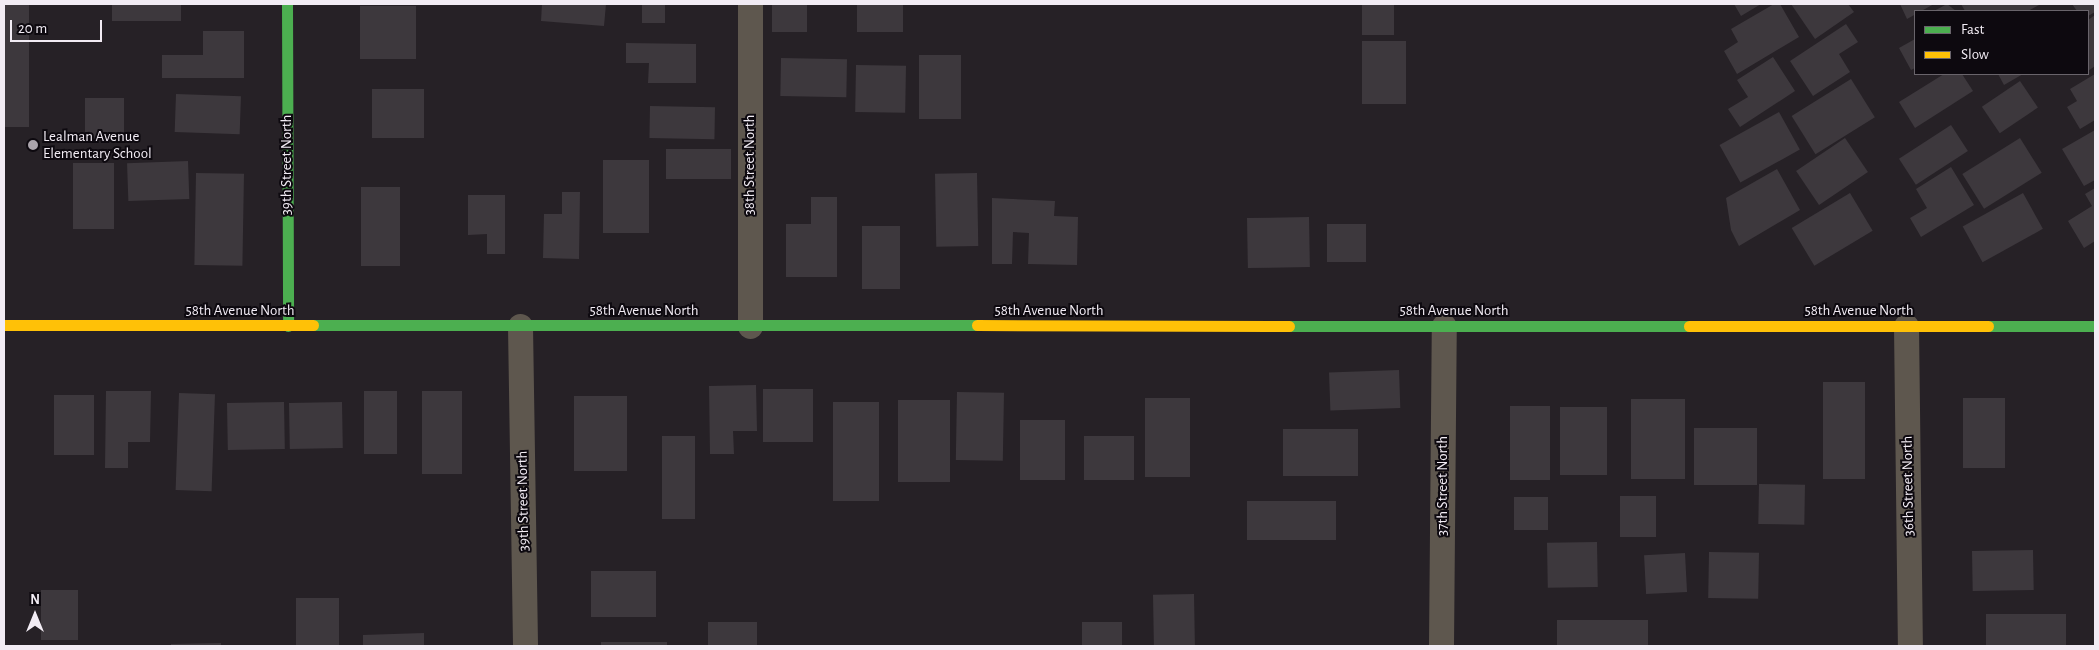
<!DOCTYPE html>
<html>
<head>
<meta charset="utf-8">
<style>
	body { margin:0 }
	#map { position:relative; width:2099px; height:650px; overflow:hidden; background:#262126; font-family:"Alegreya Sans",sans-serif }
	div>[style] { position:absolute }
	.building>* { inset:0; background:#3d383d; transform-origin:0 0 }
	.street>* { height:25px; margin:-12.5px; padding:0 12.5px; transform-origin:12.5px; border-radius:12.5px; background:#5e574e }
	.fast>* { height:11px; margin:-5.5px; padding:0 5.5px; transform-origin:5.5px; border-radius:5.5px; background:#4caf50 }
	.slow>* { height:11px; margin:-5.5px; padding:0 5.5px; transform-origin:5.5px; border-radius:5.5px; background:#ffc107 }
	.dots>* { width:14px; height:14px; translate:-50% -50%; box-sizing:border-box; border:2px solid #0d090f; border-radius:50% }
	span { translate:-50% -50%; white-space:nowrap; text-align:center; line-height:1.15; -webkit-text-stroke:4px #0d090f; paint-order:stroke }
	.poi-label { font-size:15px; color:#f2ecf4 }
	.left { translate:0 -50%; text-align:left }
	.street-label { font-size:15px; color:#f2ecf4 }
	.frame { position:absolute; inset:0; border:5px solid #f2ecf4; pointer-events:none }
	.legend { position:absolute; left:1914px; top:10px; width:175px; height:65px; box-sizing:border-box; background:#0d090f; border:1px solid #69646b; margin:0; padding:6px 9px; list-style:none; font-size:15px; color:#f2ecf4 }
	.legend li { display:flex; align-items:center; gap:10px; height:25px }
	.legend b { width:25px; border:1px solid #69646b }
	.north { position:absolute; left:10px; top:590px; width:50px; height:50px; -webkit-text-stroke:4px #0d090f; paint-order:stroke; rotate:0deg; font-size:14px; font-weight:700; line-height:20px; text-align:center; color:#f2ecf4 }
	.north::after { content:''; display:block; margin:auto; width:18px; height:22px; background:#f2ecf4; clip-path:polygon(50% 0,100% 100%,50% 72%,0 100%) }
	.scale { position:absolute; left:10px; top:20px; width:92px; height:22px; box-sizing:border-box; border:2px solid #f2ecf4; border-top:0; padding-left:6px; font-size:15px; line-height:18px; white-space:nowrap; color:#f2ecf4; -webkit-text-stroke:4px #0d090f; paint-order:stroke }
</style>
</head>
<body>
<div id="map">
	<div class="building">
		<div style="left:4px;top:4px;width:25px;height:123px"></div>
		<div style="left:112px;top:4px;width:69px;height:17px"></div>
		<div style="clip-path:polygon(542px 4px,606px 4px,604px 26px,541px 21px)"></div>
		<div style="left:642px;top:4px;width:23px;height:19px"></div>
		<div style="left:772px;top:4px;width:35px;height:28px"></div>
		<div style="left:857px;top:4px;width:46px;height:28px"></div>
		<div style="left:1362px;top:4px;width:32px;height:31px"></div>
		<div style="clip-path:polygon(1734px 4px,1761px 4px,1741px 16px)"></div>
		<div style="clip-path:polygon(1774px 4px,1780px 4px,1799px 37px,1737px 74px,1724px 51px,1738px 42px,1731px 29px)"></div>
		<div style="clip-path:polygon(1791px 4px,1848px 4px,1854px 12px,1815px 39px)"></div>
		<div style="clip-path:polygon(1900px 4px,1934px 4px,1907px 19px)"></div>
		<div style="clip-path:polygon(1947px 4px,1956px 11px,1934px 11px)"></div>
		<div style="clip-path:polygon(1961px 4px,2041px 4px,2028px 11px,1965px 11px)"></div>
		<div style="clip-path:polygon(2072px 4px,2095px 4px,2095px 12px,2088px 16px,2088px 11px,2077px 11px)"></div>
		<div style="left:360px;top:6px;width:56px;height:53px"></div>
		<div style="clip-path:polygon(2095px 15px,2095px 66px,2088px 71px,2088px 20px)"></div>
		<div style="clip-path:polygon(1846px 24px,1858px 42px,1839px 54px,1850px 72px,1813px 96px,1790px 61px)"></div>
		<div style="clip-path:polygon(203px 31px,244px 31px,244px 78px,162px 78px,162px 55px,203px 55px)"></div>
		<div style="clip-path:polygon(1915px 39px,1915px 68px,1911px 70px,1899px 48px)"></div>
		<div style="left:1362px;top:41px;width:44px;height:63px"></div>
		<div style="clip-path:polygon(626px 43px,696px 44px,696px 83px,648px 83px,649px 63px,626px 63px)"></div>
		<div style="left:919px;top:55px;width:42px;height:64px"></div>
		<div style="clip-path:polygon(1773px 57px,1795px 91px,1740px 127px,1728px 109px,1748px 97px,1737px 80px)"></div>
		<div style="left:781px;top:58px;width:66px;height:38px;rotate:1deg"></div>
		<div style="left:856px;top:65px;width:50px;height:47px;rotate:1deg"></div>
		<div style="clip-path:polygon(1944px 74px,1962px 74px,1973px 91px,1915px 128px,1899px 102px)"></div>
		<div style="clip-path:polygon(1998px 74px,2023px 74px,2004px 85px)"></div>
		<div style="clip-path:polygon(2095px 74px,2095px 120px,2080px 129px,2067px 107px,2077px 101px,2070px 89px)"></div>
		<div style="left:1851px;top:79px;width:45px;height:70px;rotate:58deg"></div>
		<div style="left:2020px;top:81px;width:32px;height:46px;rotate:56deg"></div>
		<div style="left:372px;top:89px;width:52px;height:49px"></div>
		<div style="left:176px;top:94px;width:65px;height:38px;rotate:2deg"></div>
		<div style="left:85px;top:98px;width:39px;height:41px"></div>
		<div style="left:650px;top:106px;width:65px;height:32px;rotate:1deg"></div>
		<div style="left:1779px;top:112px;width:43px;height:68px;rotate:61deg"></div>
		<div style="left:1951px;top:125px;width:31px;height:62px;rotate:57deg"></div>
		<div style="clip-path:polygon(2095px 130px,2095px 180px,2084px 186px,2062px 149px)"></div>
		<div style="left:1845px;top:138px;width:41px;height:59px;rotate:56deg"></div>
		<div style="left:2020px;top:138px;width:41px;height:68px;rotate:58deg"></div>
		<div style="left:666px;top:149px;width:65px;height:30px"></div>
		<div style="left:603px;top:160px;width:46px;height:73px"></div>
		<div style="left:188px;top:161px;width:38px;height:61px;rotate:88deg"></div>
		<div style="left:73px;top:163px;width:41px;height:66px"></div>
		<div style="clip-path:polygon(1951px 167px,1974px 205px,1921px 237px,1910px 218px,1927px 208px,1916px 189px)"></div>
		<div style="clip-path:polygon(1777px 169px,1800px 210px,1739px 246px,1731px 230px,1726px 198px)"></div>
		<div style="left:196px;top:173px;width:48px;height:92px;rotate:1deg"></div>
		<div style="left:977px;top:173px;width:73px;height:42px;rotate:89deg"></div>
		<div style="left:361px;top:187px;width:39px;height:79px"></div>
		<div style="clip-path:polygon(2095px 188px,2095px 241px,2084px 248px,2068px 221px,2092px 206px,2085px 194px)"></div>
		<div style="clip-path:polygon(562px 192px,580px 192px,579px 259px,543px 258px,544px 214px,562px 214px)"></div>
		<div style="left:1850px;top:193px;width:44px;height:68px;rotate:59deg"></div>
		<div style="left:2023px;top:193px;width:41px;height:69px;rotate:61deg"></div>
		<div style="clip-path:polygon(468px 195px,505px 195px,505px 254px,487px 254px,487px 234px,468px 235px)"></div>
		<div style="clip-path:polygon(811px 197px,837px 197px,837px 277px,786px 277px,786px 224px,811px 224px)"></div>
		<div style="clip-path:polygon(992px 198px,1055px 201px,1054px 216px,1078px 217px,1077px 265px,1028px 264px,1029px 233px,1013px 232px,1012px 264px,992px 264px)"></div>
		<div style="left:1309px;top:217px;width:50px;height:62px;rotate:89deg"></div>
		<div style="left:1327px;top:224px;width:39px;height:38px"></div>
		<div style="left:862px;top:226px;width:38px;height:63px"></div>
		<div style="left:1399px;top:370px;width:38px;height:70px;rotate:88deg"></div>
		<div style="left:1823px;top:382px;width:42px;height:97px"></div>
		<div style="clip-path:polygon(756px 385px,757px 431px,733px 431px,734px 454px,710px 454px,709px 386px)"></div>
		<div style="left:763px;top:389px;width:50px;height:53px"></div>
		<div style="clip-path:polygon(106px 391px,151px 391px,150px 442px,128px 442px,128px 468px,105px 468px)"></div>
		<div style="left:364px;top:391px;width:33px;height:63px"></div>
		<div style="left:422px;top:391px;width:40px;height:83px"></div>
		<div style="left:957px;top:392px;width:47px;height:68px;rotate:1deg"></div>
		<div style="left:179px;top:393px;width:36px;height:97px;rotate:2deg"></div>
		<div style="left:54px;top:395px;width:40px;height:60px"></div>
		<div style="left:574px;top:396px;width:53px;height:75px"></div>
		<div style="left:1145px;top:398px;width:45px;height:79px"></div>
		<div style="left:1963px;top:398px;width:42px;height:70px"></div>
		<div style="left:1631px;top:399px;width:54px;height:80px"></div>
		<div style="left:950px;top:400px;width:82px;height:52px;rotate:90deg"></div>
		<div style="left:284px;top:402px;width:47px;height:57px;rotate:89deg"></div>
		<div style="left:342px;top:402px;width:46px;height:53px;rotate:89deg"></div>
		<div style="left:833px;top:402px;width:46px;height:99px"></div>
		<div style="left:1510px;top:406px;width:40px;height:74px"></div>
		<div style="left:1560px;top:407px;width:47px;height:68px"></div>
		<div style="left:1020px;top:420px;width:45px;height:60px"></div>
		<div style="left:1694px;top:428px;width:63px;height:57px"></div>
		<div style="left:1283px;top:429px;width:75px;height:47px"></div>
		<div style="left:662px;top:436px;width:33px;height:83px"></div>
		<div style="left:1134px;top:436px;width:44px;height:50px;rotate:90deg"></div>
		<div style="left:1759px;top:484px;width:46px;height:40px;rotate:1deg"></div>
		<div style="left:1620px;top:496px;width:36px;height:41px"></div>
		<div style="left:1514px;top:497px;width:34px;height:33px"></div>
		<div style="left:1336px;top:501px;width:39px;height:89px;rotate:90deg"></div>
		<div style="left:1597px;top:542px;width:45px;height:50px;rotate:89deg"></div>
		<div style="left:2033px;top:550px;width:40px;height:61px;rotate:89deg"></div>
		<div style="left:1709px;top:552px;width:50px;height:46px;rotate:1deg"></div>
		<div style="left:1685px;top:553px;width:39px;height:41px;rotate:87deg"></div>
		<div style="left:591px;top:571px;width:65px;height:46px"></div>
		<div style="left:41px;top:590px;width:37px;height:50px"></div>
		<div style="left:1194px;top:594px;width:52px;height:41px;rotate:89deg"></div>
		<div style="left:296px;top:598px;width:43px;height:48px"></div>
		<div style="left:2066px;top:614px;width:32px;height:80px;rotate:90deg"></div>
		<div style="left:1648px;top:620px;width:26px;height:91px;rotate:90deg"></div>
		<div style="left:708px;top:622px;width:49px;height:24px"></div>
		<div style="left:1082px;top:622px;width:40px;height:24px"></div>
		<div style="clip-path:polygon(424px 633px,424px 646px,363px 646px,363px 635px)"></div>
		<div style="left:601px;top:642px;width:66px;height:4px"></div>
		<div style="clip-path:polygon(221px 643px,221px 646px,171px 646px,171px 644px)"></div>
	</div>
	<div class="street">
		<div style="left:520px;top:326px;width:320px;rotate:89.1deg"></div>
		<div style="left:750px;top:326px;width:322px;rotate:-90deg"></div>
		<div style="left:1906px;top:326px;width:320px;rotate:89.3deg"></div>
		<div style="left:1441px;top:646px;width:320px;rotate:-89.5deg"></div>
	</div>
	<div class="fast">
		<div style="left:287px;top:4px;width:322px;rotate:89.8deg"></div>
		<div style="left:313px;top:325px;width:664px"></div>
		<div style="left:1289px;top:326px;width:400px"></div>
		<div style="left:1988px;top:326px;width:107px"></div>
	</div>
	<div class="slow">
		<div style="left:4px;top:325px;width:309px"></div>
		<div style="left:977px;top:325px;width:312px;rotate:0.2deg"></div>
		<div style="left:1689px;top:326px;width:299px"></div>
	</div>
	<div class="dots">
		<div style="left:33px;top:145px;background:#aba5ac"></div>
	</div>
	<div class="poi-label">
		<span class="left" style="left:43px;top:145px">Lealman Avenue<br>Elementary School</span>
	</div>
	<div class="street-label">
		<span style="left:287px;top:165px;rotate:-90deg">39th Street North</span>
		<span style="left:750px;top:165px;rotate:-90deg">38th Street North</span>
		<span style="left:240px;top:311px">58th Avenue North</span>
		<span style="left:644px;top:311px">58th Avenue North</span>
		<span style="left:1049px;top:311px">58th Avenue North</span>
		<span style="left:1454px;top:311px">58th Avenue North</span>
		<span style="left:1859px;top:311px">58th Avenue North</span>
		<span style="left:1443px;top:486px;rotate:-90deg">37th Street North</span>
		<span style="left:1908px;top:486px;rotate:-91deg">36th Street North</span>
		<span style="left:523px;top:501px;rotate:-91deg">39th Street North</span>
	</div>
	<div class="frame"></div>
	<ul class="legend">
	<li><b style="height:6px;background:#4caf50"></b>Fast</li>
	<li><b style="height:6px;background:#ffc107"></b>Slow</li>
	</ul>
	<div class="north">N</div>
	<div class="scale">20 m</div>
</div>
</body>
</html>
